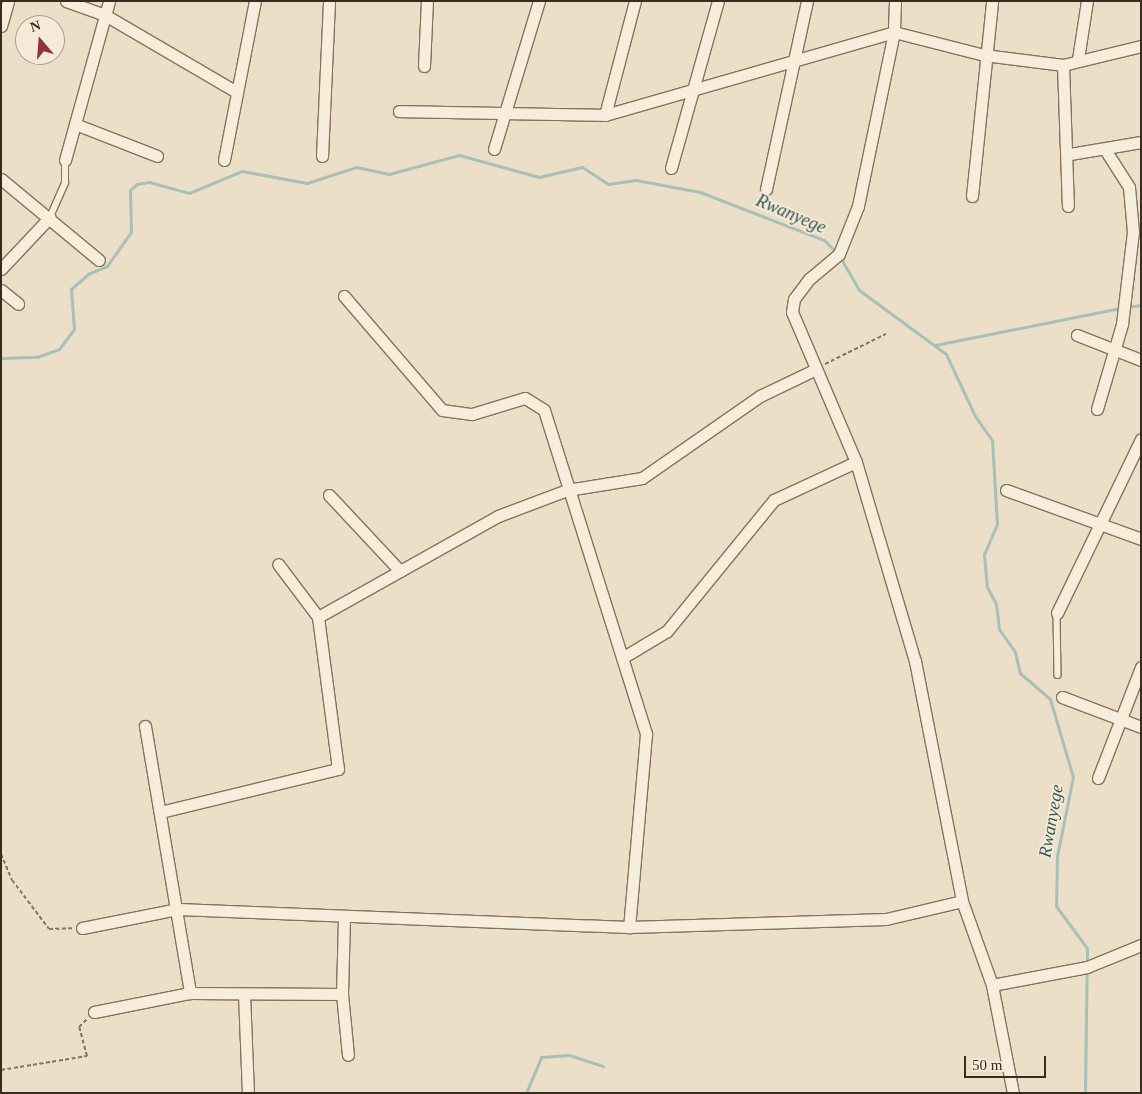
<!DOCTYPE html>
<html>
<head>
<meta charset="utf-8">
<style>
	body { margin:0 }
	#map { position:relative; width:1142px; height:1094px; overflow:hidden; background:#ecdfc8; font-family:"Times New Roman",serif }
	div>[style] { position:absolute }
	.stream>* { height:3px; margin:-1.5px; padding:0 1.5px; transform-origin:1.5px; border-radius:1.5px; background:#a9c0b8 }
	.path>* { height:2px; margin-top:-1px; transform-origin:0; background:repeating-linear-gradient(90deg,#87725e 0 4px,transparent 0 6.5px) }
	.roads { filter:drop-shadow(1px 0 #87725e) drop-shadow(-1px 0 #87725e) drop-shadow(0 1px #87725e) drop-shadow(0 -1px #87725e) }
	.service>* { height:5.5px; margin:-2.75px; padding:0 2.75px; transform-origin:2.75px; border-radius:2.75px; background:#f7eddb }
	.minor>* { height:11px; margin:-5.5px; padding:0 5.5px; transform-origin:5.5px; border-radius:5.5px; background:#f7eddb }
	span { translate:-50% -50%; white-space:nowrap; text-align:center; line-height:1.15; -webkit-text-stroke:4px #f4ead7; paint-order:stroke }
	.water-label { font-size:18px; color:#315753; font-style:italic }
	.frame { position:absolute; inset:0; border:2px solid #382b21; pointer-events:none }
	.north { position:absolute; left:15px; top:15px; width:50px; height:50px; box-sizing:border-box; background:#f4ead7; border:1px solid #a99e8e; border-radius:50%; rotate:342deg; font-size:14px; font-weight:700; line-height:20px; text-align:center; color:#382b21 }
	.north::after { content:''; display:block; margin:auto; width:18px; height:22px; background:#913338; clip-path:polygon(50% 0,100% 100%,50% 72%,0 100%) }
	.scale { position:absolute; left:964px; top:1056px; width:82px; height:22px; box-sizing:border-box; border:2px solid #382b21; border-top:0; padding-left:6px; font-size:15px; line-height:18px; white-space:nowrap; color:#382b21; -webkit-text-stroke:4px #f4ead7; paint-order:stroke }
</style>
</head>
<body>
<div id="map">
	<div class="stream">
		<div style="left:840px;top:257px;width:38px;rotate:60deg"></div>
		<div style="left:859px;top:290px;width:108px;rotate:36.3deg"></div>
		<div style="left:946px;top:354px;width:68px;rotate:64.9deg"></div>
		<div style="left:975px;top:416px;width:29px;rotate:55deg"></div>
		<div style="left:992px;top:440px;width:84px;rotate:86.6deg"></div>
		<div style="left:997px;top:524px;width:33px;rotate:113deg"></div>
		<div style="left:984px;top:554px;width:33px;rotate:85deg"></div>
		<div style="left:987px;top:587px;width:19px;rotate:62deg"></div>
		<div style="left:996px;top:604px;width:25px;rotate:83deg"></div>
		<div style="left:999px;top:629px;width:28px;rotate:55deg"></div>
		<div style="left:1015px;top:652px;width:22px;rotate:77deg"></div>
		<div style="left:1020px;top:673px;width:40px;rotate:41deg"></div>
		<div style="left:1050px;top:699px;width:81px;rotate:73.6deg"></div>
		<div style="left:1073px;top:777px;width:81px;rotate:101.4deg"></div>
		<div style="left:1057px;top:856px;width:50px;rotate:91.1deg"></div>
		<div style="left:1056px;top:906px;width:52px;rotate:53.6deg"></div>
		<div style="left:1087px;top:948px;width:145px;rotate:90.8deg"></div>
		<div style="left:1126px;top:307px;width:15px;rotate:-8deg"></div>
		<div style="left:935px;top:345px;width:189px;rotate:-11.3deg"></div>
		<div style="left:1px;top:358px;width:36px;rotate:-2deg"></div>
		<div style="left:37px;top:357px;width:23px;rotate:-20deg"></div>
		<div style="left:59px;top:349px;width:25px;rotate:-53deg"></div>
		<div style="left:74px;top:329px;width:40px;rotate:-94.3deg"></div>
		<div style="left:71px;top:289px;width:23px;rotate:-41deg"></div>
		<div style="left:88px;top:274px;width:21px;rotate:-23deg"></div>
		<div style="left:107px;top:266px;width:42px;rotate:-54.8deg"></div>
		<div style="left:131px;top:232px;width:42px;rotate:-91.4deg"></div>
		<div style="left:130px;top:190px;width:9px;rotate:-41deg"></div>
		<div style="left:137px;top:184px;width:12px;rotate:-9deg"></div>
		<div style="left:149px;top:182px;width:41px;rotate:15.4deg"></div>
		<div style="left:189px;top:193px;width:57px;rotate:-22.5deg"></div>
		<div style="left:242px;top:171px;width:66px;rotate:10.5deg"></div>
		<div style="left:307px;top:183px;width:52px;rotate:-18.1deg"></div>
		<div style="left:356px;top:167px;width:34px;rotate:12deg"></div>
		<div style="left:389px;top:174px;width:73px;rotate:-15.2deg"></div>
		<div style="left:459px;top:155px;width:83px;rotate:15.4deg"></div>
		<div style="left:539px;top:177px;width:44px;rotate:-13.1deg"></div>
		<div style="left:582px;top:167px;width:31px;rotate:33deg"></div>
		<div style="left:608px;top:184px;width:28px;rotate:-8deg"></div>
		<div style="left:636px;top:180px;width:65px;rotate:10.6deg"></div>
		<div style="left:700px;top:192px;width:133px;rotate:21.2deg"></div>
		<div style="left:824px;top:240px;width:17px;rotate:45deg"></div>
		<div style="left:526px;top:1093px;width:39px;rotate:-67deg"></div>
		<div style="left:541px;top:1057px;width:28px;rotate:-4deg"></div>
		<div style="left:569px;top:1055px;width:36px;rotate:18deg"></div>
	</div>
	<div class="path">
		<div style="left:825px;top:364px;width:68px;rotate:-26.2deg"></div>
		<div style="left:1px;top:854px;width:28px;rotate:67deg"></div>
		<div style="left:12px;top:880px;width:61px;rotate:52.9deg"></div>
		<div style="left:49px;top:929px;width:23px;rotate:-2deg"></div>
		<div style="left:1px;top:1070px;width:87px;rotate:-9.2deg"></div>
		<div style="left:87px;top:1056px;width:30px;rotate:-105deg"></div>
		<div style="left:79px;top:1027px;width:11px;rotate:-45deg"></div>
	</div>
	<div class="roads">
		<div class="service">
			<div style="left:50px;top:217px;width:37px;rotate:-66deg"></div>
			<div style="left:65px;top:183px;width:23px;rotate:-90deg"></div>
			<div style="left:1057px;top:613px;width:62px;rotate:89.1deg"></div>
		</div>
		<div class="minor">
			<div style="left:66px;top:1px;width:41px;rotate:19.7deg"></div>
			<div style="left:105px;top:15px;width:151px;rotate:30.3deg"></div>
			<div style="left:895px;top:1px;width:31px;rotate:92deg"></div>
			<div style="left:894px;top:32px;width:178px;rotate:101.7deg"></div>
			<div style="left:858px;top:206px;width:52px;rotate:111.6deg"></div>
			<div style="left:839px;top:254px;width:39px;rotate:140deg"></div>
			<div style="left:809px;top:279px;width:25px;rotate:127deg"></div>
			<div style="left:794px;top:299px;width:13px;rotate:99deg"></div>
			<div style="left:792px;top:312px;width:163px;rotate:66.9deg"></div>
			<div style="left:856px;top:462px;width:208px;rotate:73.5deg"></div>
			<div style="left:915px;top:661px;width:245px;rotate:78.9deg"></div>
			<div style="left:962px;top:901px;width:89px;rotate:70.3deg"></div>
			<div style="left:992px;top:985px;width:110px;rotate:79deg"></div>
			<div style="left:1px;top:26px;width:26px;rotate:-74deg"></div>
			<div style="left:1078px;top:59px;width:59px;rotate:-81.2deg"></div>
			<div style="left:1063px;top:65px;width:141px;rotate:88deg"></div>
			<div style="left:424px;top:66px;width:65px;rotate:-87.4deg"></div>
			<div style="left:399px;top:111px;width:206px;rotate:1.1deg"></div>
			<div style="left:605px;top:115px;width:301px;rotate:-16deg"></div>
			<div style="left:894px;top:32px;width:93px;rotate:14.3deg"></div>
			<div style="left:984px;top:55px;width:80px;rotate:7.2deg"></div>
			<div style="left:1063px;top:65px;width:80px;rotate:-13.7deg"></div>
			<div style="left:605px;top:115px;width:118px;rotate:-75.3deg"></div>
			<div style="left:75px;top:124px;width:88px;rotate:21.3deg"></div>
			<div style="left:494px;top:149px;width:155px;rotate:-73.1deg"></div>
			<div style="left:1070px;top:154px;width:72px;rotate:-9.6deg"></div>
			<div style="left:322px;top:156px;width:155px;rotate:-87.4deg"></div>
			<div style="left:65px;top:160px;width:165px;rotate:-74.5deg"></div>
			<div style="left:224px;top:160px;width:162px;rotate:-79deg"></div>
			<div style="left:671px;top:168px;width:173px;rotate:-74.3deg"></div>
			<div style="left:1px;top:179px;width:127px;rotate:39.6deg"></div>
			<div style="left:766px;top:189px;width:192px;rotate:-77.7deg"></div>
			<div style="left:972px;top:196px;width:196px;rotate:-84.1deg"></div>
			<div style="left:1px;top:269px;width:71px;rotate:-46.7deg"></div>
			<div style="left:1px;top:290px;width:22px;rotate:39deg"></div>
			<div style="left:344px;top:296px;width:150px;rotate:49.3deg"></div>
			<div style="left:442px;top:410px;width:30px;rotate:8deg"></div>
			<div style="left:472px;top:414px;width:55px;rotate:-16.8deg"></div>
			<div style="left:525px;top:398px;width:22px;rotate:32deg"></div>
			<div style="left:544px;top:410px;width:340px;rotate:72.5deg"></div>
			<div style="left:646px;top:734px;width:194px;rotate:95deg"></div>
			<div style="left:1077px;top:335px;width:69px;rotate:21.3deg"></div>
			<div style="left:1097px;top:409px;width:89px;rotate:-73.6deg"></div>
			<div style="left:1122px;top:324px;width:93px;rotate:-83.2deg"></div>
			<div style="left:1133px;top:232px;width:45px;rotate:-95.1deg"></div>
			<div style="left:1129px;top:187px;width:43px;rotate:-122.6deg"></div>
			<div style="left:1006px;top:490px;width:144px;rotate:19.9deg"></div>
			<div style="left:329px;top:495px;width:104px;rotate:46.9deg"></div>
			<div style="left:1057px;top:613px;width:193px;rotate:-64.2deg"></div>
			<div style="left:318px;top:617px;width:206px;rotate:-29.3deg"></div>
			<div style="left:498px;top:516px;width:74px;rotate:-20.6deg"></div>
			<div style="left:567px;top:490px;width:76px;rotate:-9.1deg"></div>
			<div style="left:642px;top:478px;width:144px;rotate:-34.8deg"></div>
			<div style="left:760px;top:396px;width:62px;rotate:-25.7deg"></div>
			<div style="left:622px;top:658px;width:52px;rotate:-31deg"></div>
			<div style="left:667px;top:631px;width:169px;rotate:-50.8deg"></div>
			<div style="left:774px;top:500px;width:90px;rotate:-24.9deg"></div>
			<div style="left:1062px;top:697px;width:85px;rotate:20.8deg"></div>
			<div style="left:145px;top:726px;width:271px;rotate:80.4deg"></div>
			<div style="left:1098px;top:778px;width:119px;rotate:-68.8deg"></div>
			<div style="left:160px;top:812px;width:183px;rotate:-13.6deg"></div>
			<div style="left:338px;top:769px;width:153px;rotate:-97.5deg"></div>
			<div style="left:318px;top:617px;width:66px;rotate:-127deg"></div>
			<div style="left:344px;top:918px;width:76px;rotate:91.5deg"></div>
			<div style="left:342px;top:994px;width:61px;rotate:84.4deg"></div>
			<div style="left:82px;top:928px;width:98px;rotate:-11.2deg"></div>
			<div style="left:178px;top:909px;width:451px;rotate:2.3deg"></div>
			<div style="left:629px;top:927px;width:257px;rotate:-1.8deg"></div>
			<div style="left:886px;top:919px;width:78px;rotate:-13.3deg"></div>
			<div style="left:992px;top:985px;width:97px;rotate:-10.7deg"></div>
			<div style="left:1087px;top:967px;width:58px;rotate:-22.2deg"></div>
			<div style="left:244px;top:994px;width:99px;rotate:87.7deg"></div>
			<div style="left:94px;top:1012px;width:98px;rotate:-11.2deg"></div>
			<div style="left:190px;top:993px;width:152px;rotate:0.4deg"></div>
		</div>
	</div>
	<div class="water-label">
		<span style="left:791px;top:214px;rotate:23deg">Rwanyege</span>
		<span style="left:1051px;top:821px;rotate:-80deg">Rwanyege</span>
	</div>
	<div class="frame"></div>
	<div class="north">N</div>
	<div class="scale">50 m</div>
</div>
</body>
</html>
